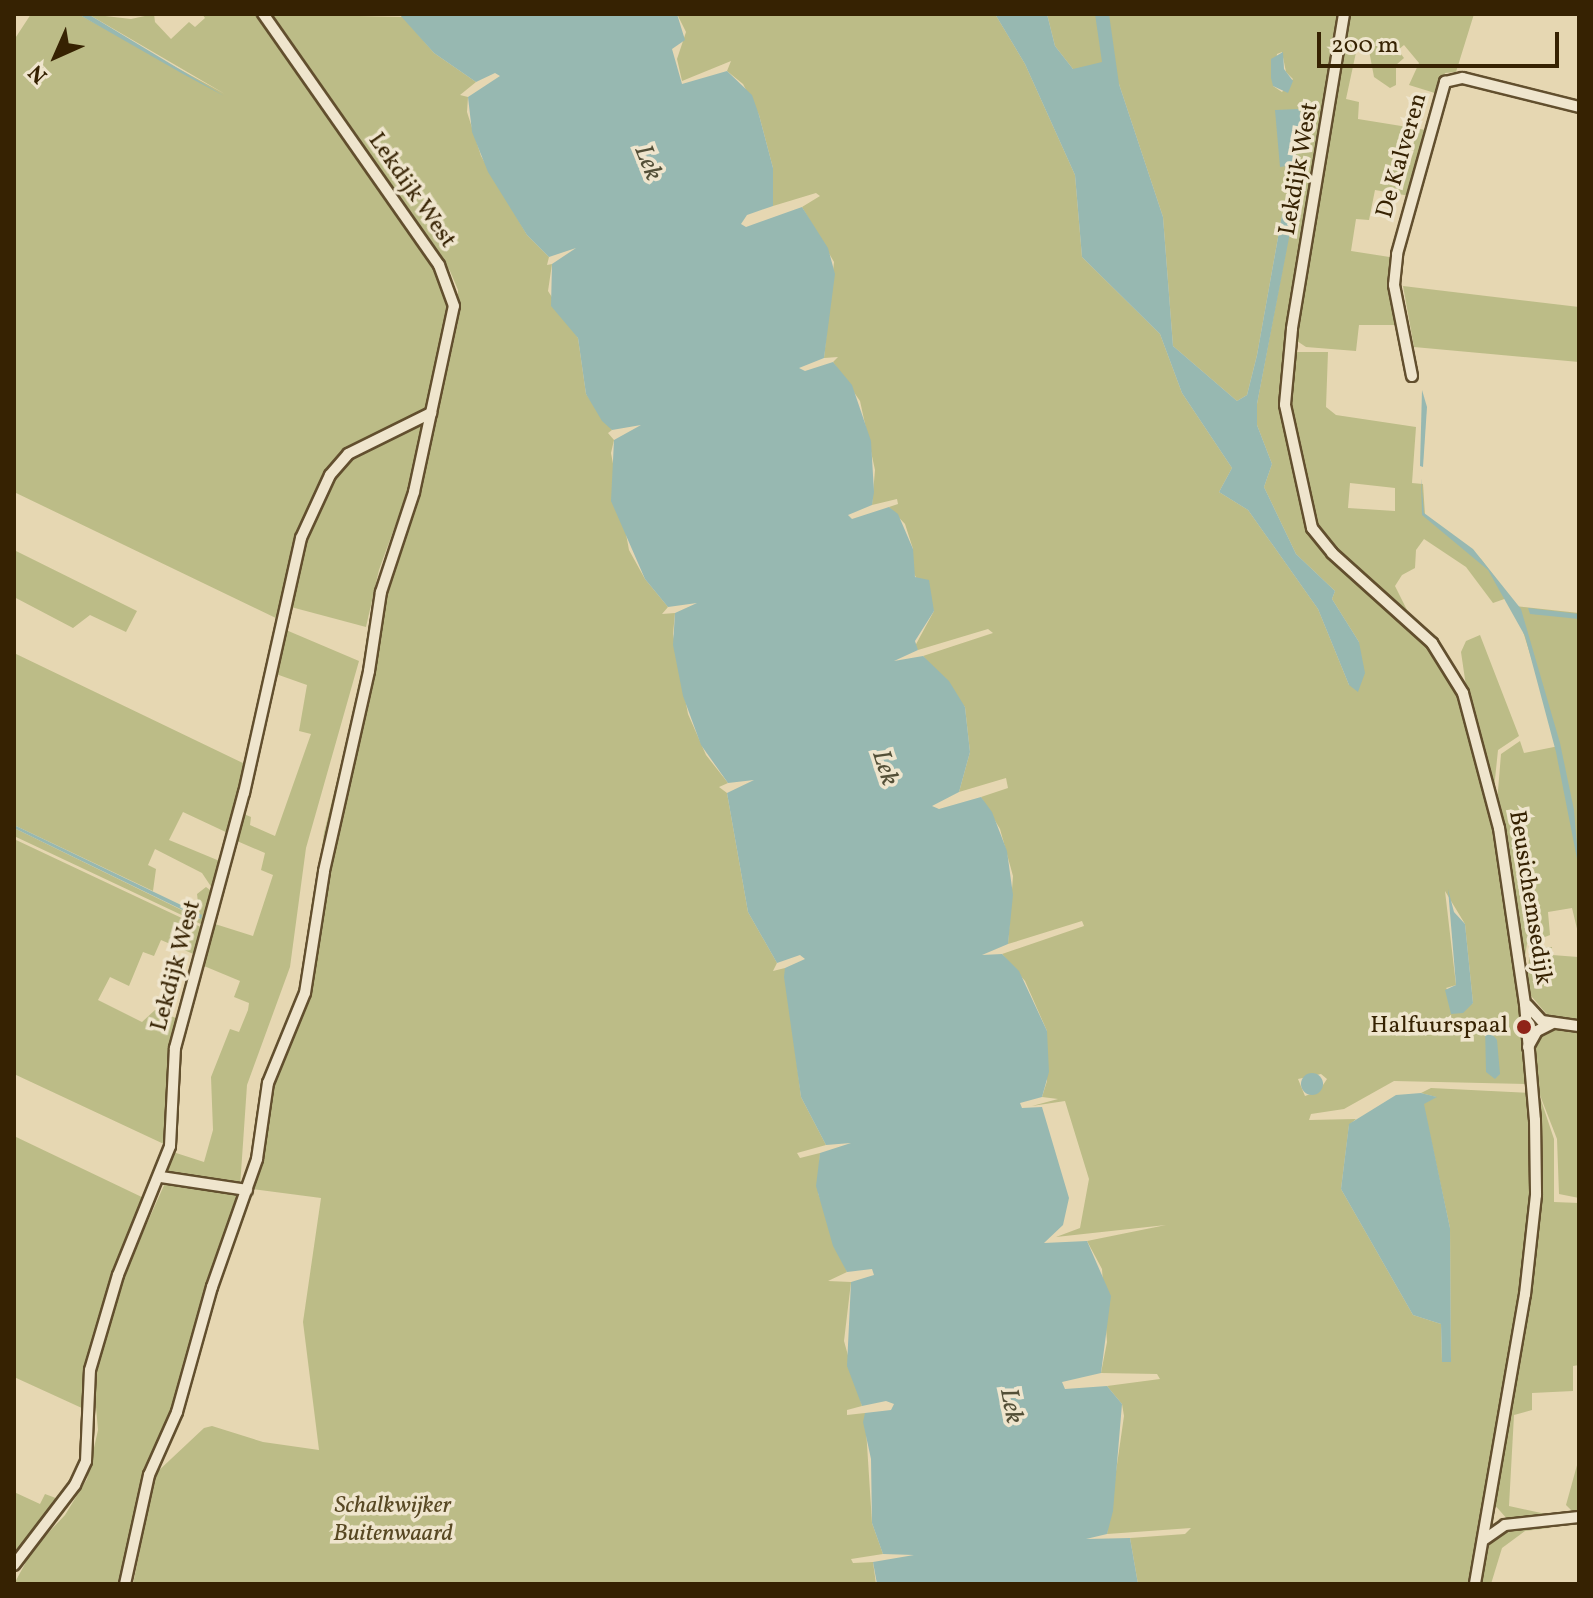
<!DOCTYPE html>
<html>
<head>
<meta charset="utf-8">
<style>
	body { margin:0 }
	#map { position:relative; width:1593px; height:1598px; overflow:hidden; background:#e6d7b2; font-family:Vollkorn,serif }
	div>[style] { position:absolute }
	.green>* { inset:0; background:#bcbc87 }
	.water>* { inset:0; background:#97b8b1 }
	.round { border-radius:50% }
	.roads { filter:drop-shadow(2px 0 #624f2e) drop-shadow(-2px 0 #624f2e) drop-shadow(0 2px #624f2e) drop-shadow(0 -2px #624f2e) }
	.minor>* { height:10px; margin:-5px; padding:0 5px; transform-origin:5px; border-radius:5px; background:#efe5cd }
	.dots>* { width:22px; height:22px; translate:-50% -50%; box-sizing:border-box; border:4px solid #efe5cd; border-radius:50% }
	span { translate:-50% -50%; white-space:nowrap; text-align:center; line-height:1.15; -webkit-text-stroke:7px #efe5cd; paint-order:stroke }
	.street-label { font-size:24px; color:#362202 }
	.poi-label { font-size:24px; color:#362202 }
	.right { translate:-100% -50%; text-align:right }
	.park-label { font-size:24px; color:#584823; font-style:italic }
	.water-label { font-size:26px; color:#534f37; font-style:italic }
	.frame { position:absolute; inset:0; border:16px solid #362202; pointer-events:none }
	.north { position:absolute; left:16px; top:16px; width:80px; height:80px; -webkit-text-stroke:6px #efe5cd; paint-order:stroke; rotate:225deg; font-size:22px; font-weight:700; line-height:32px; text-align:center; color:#362202 }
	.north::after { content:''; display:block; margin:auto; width:28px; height:36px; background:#362202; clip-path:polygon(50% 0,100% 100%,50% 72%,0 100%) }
	.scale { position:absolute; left:1317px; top:32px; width:242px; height:36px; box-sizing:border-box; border:4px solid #362202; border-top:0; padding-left:10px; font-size:24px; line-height:28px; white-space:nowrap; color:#362202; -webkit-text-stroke:6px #efe5cd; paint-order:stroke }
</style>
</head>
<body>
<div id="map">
	<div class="green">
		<div style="clip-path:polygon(31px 14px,78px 14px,225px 94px,88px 14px,131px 19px,154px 14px,155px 22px,171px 39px,189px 22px,195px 27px,205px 18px,202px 14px,259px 14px,449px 287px,450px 316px,427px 410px,345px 454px,321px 489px,280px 620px,14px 492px,14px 40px)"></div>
		<div style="clip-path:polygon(270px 14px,403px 17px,434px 53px,476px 82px,460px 95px,468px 97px,467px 112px,481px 156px,527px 235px,549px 257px,547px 265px,552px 264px,548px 291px,578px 338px,586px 394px,612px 430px,608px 433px,614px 440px,611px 453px,629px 550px,645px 579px,668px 607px,662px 614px,675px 613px,673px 634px,688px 714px,706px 755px,728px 783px,719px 787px,727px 793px,748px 912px,777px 963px,773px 971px,785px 968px,801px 1097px,826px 1145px,797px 1153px,800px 1158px,820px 1153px,818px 1193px,847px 1272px,828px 1281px,851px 1282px,844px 1341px,862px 1406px,847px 1410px,847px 1415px,865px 1413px,872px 1523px,883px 1554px,851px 1559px,853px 1563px,873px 1562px,876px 1584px,133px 1584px,155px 1474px,204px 1428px,212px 1426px,263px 1442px,319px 1450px,303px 1322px,321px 1198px,253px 1189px,255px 1121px,264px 1077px,304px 976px,324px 833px,390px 567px,419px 497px,458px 322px,458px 290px,450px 271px)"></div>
		<div style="clip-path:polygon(evenodd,677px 14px,995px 14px,1025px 64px,1075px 175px,1082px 257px,1160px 334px,1182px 393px,1232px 468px,1219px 492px,1248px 510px,1318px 609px,1349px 685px,1359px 642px,1332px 599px,1335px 591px,1296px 554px,1264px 487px,1272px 464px,1257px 425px,1257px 404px,1293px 213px,1282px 215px,1257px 355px,1247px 395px,1237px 401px,1173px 346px,1163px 217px,1119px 84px,1073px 69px,1055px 46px,1047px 14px,1338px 14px,1332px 83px,1281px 405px,1309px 524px,1431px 646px,1460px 697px,1493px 815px,1511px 914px,1528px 1084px,1394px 1081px,1344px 1109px,1311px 1114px,1309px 1120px,1356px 1119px,1349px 1125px,1341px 1189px,1413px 1315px,1441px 1324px,1442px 1362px,1451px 1362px,1450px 1228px,1423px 1103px,1436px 1097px,1421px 1093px,1431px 1088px,1531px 1093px,1534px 1180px,1525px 1274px,1471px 1584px,1138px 1584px,1130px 1538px,1185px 1534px,1191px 1528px,1107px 1534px,1124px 1416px,1122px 1404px,1107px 1386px,1160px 1379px,1157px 1374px,1101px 1373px,1107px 1342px,1102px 1269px,1087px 1241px,1166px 1225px,1056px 1237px,1080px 1228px,1089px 1179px,1065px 1101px,1032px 1106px,1058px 1099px,1042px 1097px,1047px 1081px,1047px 1031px,1025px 981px,1002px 954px,1084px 926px,1082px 921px,1008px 944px,1013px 876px,1000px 829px,981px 797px,1008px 788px,1006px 778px,959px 792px,970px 752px,965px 707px,923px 656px,993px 633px,988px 629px,918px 650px,915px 646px,934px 611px,911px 568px,913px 549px,905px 524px,889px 507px,898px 504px,897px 499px,872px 505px,875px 470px,860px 401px,833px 362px,838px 357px,824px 358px,834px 262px,802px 207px,820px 196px,816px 193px,773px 206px,773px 168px,759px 115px,743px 84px,727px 71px,731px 61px,682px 81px,677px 59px,686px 32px,677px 14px,1282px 52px,1286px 72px,1293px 79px,1282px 92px,1273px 86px,1277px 54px,1282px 52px,677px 14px,1445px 891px,1465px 924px,1473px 1003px,1463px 1008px,1446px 988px,1456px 985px,1445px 891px,677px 14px,1321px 1074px,1327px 1079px,1319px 1091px,1305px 1096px,1298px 1079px,1321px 1074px)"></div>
		<div style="clip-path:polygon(1347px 14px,1474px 14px,1456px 72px,1445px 73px,1438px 94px,1409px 85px,1419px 63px,1404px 45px,1398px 50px,1404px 58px,1396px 65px,1396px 85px,1390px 88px,1374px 77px,1367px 40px,1358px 43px,1346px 99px,1359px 102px,1358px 119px,1426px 130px,1410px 196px,1375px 190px,1369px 220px,1356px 219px,1351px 251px,1396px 258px,1399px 325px,1359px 325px,1356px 351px,1306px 347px,1294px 339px)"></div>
		<div style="clip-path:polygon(1403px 286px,1579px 307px,1579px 362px,1414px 347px)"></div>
		<div style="clip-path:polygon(evenodd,1294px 352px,1328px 352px,1326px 407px,1336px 415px,1416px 427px,1412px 483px,1423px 484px,1425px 515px,1481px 559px,1510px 597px,1493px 603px,1466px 567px,1424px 539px,1416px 550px,1415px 568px,1402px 575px,1395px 586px,1411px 618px,1330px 546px,1314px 518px,1288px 398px,1294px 352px,1350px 483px,1395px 488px,1395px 511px,1348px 508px,1350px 483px)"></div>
		<div style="clip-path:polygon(420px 426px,424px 427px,415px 471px,379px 570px,366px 627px,291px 607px,306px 545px,336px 475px,347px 462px)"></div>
		<div style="clip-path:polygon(14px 550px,137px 611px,126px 632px,90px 615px,73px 628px,14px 597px)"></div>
		<div style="clip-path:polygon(1515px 606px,1579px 613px,1579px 937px,1572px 908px,1548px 912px,1550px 935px,1527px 944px,1523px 969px,1497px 803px,1501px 754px,1520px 741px,1524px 753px,1559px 746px)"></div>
		<div style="clip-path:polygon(286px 630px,359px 661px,306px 848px,290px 967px,247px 1085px,240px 1187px,167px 1175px,173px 1152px,204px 1162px,213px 1130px,211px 1077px,230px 1029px,239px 1032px,248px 1010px,249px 1003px,234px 997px,240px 981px,204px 966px,215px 924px,253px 936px,273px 875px,261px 870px,265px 853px,237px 841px,244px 814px,251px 817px,250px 825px,275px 836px,311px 734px,299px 731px,307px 685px,276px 674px)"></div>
		<div style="clip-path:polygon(1480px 635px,1519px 736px,1498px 750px,1494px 789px,1468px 700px,1461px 652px,1466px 641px)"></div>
		<div style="clip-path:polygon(14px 653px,247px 765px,230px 834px,183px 812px,169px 840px,222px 862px,214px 891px,202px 873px,155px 849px,148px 865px,156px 869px,153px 891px,14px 825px)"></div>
		<div style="clip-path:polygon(14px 828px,200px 919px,197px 894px,206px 887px,214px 893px,205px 926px,14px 836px)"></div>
		<div style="clip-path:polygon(14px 839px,205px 929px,198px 956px,161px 940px,154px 956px,143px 952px,129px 986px,110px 977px,98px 1000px,142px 1022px,155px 1010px,181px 1020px,166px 1145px,14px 1074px)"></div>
		<div style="clip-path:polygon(1577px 941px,1579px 941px,1579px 1022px,1550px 1018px,1526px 990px,1530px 949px,1536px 941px,1536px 947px,1552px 947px,1552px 955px,1578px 957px)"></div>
		<div style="clip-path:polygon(1547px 1029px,1579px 1030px,1579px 1198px,1559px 1194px,1557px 1139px,1536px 1085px,1531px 1046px)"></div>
		<div style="clip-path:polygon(1539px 1094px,1554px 1139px,1554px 1202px,1579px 1203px,1579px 1365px,1573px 1366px,1573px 1391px,1532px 1393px,1532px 1410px,1514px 1415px,1509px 1506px,1555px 1516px,1508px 1520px,1493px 1503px,1523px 1321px)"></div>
		<div style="clip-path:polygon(14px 1136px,148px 1200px,116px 1276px,84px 1409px,14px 1377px)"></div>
		<div style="clip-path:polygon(165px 1183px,238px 1195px,178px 1395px,139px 1488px,121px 1584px,14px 1584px,33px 1549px,65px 1515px,87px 1479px,98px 1430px,94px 1384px,101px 1348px,128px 1266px)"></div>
		<div style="clip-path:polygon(1579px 1458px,1579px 1514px,1575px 1514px,1566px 1505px)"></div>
		<div style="clip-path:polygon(14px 1492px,40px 1504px,45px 1494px,61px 1500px,14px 1561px)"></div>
		<div style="clip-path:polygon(1550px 1522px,1549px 1528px,1525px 1531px,1502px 1548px,1491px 1584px,1478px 1584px,1488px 1539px,1510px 1527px)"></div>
	</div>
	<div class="water">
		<div style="clip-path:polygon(78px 14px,88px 14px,224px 96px,183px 74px)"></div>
		<div style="clip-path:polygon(399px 14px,677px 14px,685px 40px,672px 49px,682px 84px,727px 71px,752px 95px,759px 115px,773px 168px,773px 206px,747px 215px,741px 224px,746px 227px,802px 207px,828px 248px,835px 274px,824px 358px,799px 368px,805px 371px,833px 362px,852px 385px,871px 441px,874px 492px,872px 505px,848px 515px,852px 519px,889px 507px,898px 514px,913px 549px,915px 577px,929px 580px,934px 611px,915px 641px,918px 650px,894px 661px,923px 656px,949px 681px,965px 707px,970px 752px,959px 792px,932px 806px,939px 809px,981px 797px,992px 812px,1007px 851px,1013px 895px,1008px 944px,982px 955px,1002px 954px,1019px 971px,1047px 1031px,1049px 1072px,1042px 1097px,1020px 1103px,1022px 1108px,1042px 1107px,1069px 1198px,1063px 1225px,1044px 1243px,1087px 1241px,1111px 1296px,1101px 1373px,1062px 1382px,1065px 1389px,1107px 1386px,1122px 1404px,1113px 1511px,1107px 1534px,1086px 1539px,1130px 1538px,1138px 1584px,877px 1584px,873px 1562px,914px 1555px,883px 1554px,872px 1523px,871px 1459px,863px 1422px,865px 1413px,891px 1410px,894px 1404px,886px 1401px,862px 1406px,847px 1366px,851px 1282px,874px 1275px,872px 1269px,847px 1272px,833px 1246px,816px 1186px,820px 1153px,851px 1143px,826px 1145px,801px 1097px,784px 977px,785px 968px,805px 959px,800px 955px,777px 963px,748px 912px,727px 793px,754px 780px,728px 783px,701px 745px,683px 696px,673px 645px,675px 613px,697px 603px,668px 607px,645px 579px,611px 501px,614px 440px,641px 425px,612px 430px,602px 421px,586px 394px,578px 338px,551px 306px,552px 264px,576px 248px,549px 257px,527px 235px,488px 172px,472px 132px,468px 97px,500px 76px,495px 73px,476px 82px,434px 53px)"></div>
		<div style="clip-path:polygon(995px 14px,1047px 14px,1055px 46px,1073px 69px,1102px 62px,1095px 14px,1109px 14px,1119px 84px,1163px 217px,1173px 346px,1237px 401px,1247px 395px,1257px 355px,1282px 215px,1294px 212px,1257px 404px,1257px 425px,1272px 464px,1264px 487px,1296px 554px,1335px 591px,1332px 599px,1359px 642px,1365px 673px,1358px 692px,1349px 685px,1318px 609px,1248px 510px,1219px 492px,1232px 468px,1182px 393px,1160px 334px,1082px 257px,1075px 175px,1025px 64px)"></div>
		<div style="clip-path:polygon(1283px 52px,1284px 69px,1293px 81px,1288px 93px,1273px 86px,1271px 78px,1271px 59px)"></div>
		<div style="clip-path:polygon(1298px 109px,1304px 117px,1294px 165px,1280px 167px,1275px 110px)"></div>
		<div style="clip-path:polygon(1422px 390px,1427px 407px,1423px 467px,1420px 466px)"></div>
		<div style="clip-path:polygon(1421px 478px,1424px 513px,1473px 549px,1521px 609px,1560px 743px,1574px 810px,1579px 869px,1556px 752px,1525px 636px,1488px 570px,1422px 515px)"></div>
		<div style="clip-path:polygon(1528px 608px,1579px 614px,1579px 619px,1530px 614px)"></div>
		<div style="clip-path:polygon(14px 825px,202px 915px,201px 919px,14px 828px)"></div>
		<div style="clip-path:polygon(1448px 889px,1454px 912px,1465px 924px,1473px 1003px,1463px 1013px,1451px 1014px,1445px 990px,1456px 985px)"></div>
		<div style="clip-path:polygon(1485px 1026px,1497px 1040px,1500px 1074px,1495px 1079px,1486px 1072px)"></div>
		<div class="round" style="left:1301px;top:1073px;width:22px;height:22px"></div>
		<div style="clip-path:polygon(1421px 1093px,1437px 1097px,1424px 1104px,1450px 1228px,1451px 1362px,1442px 1362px,1441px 1324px,1413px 1315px,1341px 1189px,1349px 1124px,1396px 1095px)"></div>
	</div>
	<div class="roads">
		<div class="minor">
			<div style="left:1344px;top:14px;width:319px;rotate:99.4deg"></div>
			<div style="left:1292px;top:329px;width:76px;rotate:95.3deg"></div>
			<div style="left:1285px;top:405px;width:126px;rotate:77.6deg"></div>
			<div style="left:1312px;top:528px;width:32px;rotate:51deg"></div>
			<div style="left:1332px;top:553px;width:135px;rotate:42deg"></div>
			<div style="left:1432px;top:643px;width:59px;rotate:58.2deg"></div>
			<div style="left:1463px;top:693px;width:140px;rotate:75.1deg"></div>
			<div style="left:1499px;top:828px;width:178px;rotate:81.6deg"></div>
			<div style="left:1525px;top:1004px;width:116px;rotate:85.1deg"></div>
			<div style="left:1535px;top:1120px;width:75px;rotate:89.2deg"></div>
			<div style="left:1536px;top:1195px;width:100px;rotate:96.3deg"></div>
			<div style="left:1525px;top:1294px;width:294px;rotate:99.8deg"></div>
			<div style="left:1412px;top:376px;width:93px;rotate:-101.2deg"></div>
			<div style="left:1394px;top:285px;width:31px;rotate:-84deg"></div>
			<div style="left:1397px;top:254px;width:179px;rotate:-74.4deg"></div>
			<div style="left:1445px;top:82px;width:18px;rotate:-13deg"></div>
			<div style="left:1463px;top:78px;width:120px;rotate:14deg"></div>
			<div style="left:1527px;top:1005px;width:22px;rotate:47deg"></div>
			<div style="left:1542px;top:1021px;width:37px;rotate:8deg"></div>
			<div style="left:1528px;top:1047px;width:18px;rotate:-61deg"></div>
			<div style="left:1537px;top:1031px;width:16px;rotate:-27deg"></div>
			<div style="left:161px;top:1177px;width:87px;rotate:8.6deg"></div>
			<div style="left:1485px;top:1539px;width:24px;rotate:-35deg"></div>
			<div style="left:1505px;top:1525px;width:74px;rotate:-6.2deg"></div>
			<div style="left:14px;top:1565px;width:101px;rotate:-52.7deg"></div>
			<div style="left:75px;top:1485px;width:26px;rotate:-65deg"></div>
			<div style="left:86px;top:1461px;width:91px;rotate:-87.5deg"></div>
			<div style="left:90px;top:1370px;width:99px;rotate:-73.6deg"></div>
			<div style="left:118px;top:1275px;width:139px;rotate:-68deg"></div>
			<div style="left:170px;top:1146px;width:98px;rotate:-87.1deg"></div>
			<div style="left:175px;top:1048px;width:264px;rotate:-74.9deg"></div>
			<div style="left:244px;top:793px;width:261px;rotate:-77.4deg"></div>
			<div style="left:301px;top:538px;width:69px;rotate:-65.3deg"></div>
			<div style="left:330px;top:475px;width:28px;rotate:-49deg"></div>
			<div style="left:348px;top:454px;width:93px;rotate:-26.3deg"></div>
			<div style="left:125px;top:1584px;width:112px;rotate:-77.6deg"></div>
			<div style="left:149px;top:1475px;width:69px;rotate:-66deg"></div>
			<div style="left:177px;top:1412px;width:130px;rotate:-74.4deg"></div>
			<div style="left:212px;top:1287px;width:136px;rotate:-70.6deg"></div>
			<div style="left:257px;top:1159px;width:77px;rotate:-81.8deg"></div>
			<div style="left:268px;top:1083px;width:97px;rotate:-67.7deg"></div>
			<div style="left:305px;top:993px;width:123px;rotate:-81.1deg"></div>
			<div style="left:324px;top:871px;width:205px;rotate:-77.3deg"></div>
			<div style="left:369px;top:671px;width:80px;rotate:-81.4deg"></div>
			<div style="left:381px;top:592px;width:105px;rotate:-71.7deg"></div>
			<div style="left:414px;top:492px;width:190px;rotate:-77.9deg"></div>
			<div style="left:454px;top:306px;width:44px;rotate:-110.1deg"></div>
			<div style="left:439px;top:265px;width:307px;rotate:-125deg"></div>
		</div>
	</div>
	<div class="dots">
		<div style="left:1524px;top:1027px;background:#8f2418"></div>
	</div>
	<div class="street-label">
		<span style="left:1403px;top:156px;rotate:-74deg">De Kalveren</span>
		<span style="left:1300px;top:169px;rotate:-80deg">Lekdijk West</span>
		<span style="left:411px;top:191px;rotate:55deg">Lekdijk West</span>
		<span style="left:1529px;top:898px;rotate:81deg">Beusichemsedijk</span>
		<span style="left:177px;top:966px;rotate:-75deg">Lekdijk West</span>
	</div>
	<div class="poi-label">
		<span class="right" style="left:1508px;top:1027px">Halfuurspaal</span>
	</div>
	<div class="park-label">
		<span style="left:393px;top:1521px">Schalkwijker<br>Buitenwaard</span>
	</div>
	<div class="water-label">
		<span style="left:647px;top:163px;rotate:68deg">Lek</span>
		<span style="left:884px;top:768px;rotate:72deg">Lek</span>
		<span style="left:1010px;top:1406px;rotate:79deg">Lek</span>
	</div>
	<div class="frame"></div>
	<div class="north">N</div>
	<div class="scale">200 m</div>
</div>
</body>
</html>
